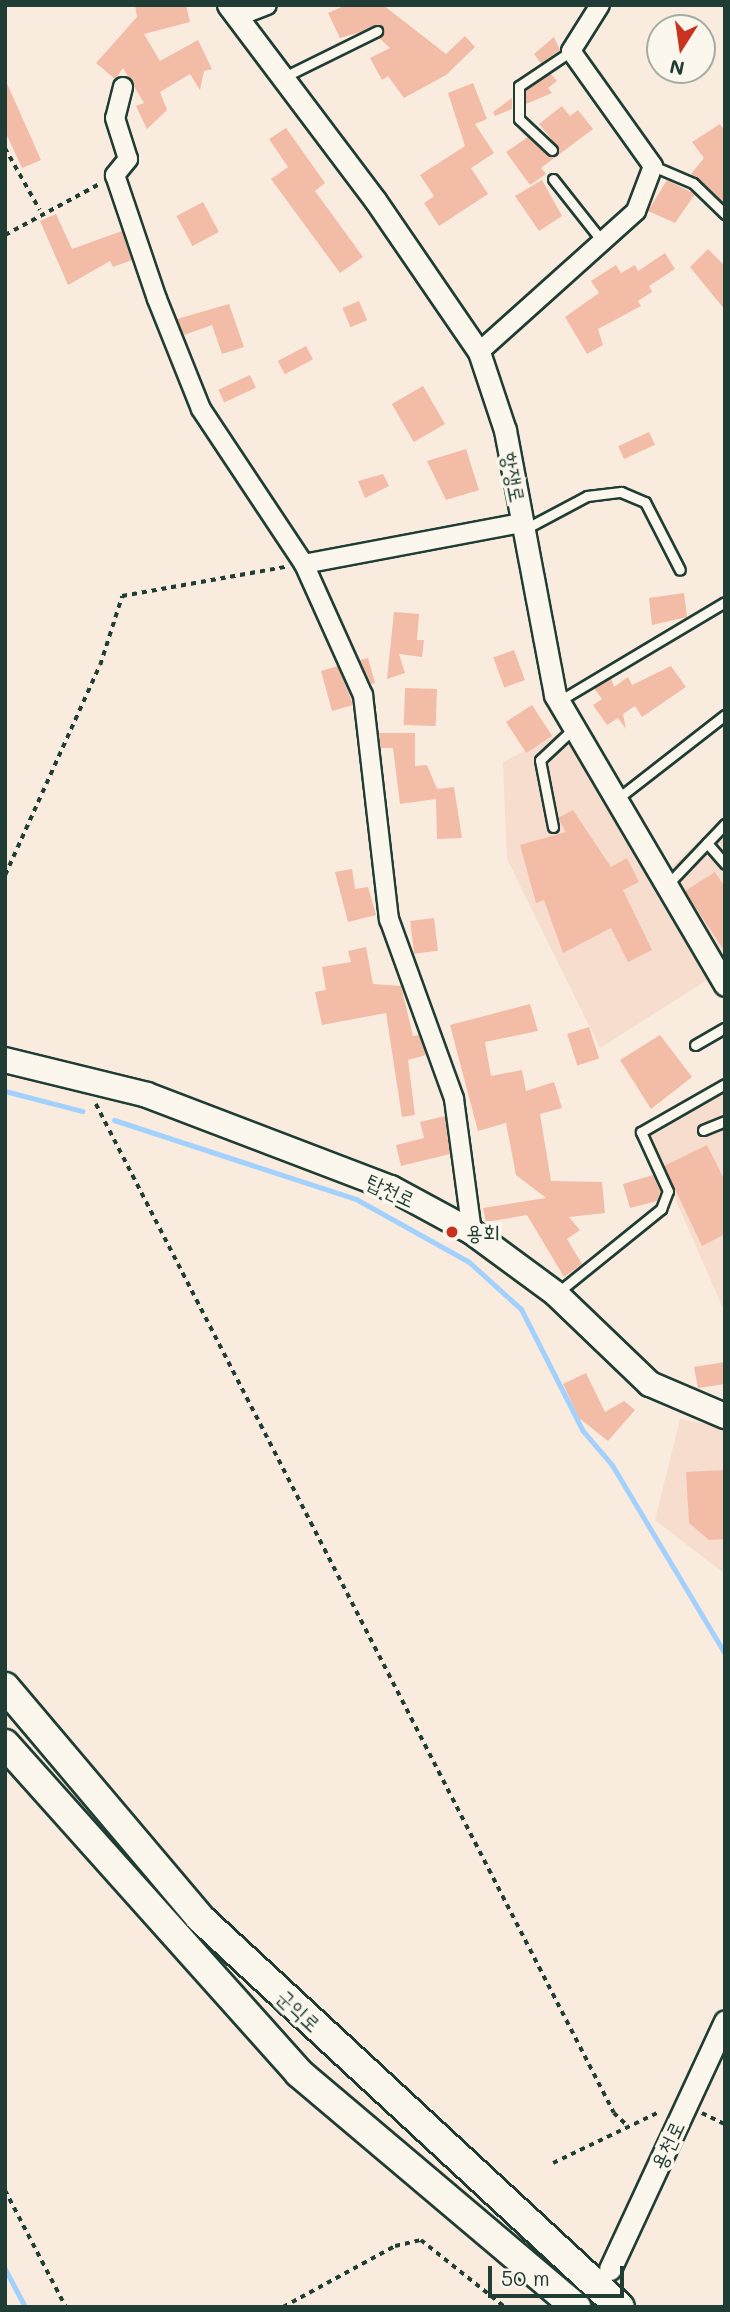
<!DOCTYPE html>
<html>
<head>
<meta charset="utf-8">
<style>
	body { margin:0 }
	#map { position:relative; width:730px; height:2312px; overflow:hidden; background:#f9ebde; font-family:Mali,"Poor Story",sans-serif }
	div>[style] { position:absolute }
	.built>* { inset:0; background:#f7ddce }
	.stream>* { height:5px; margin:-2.5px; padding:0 2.5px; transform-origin:2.5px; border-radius:2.5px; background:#a3d1fe }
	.building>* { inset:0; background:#f3bca7; transform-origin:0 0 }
	.path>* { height:3.5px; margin-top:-1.75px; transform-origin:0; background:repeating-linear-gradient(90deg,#1f3d34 0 5px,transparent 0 10px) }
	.roads { filter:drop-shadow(2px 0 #1f3d34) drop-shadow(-2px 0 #1f3d34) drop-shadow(0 2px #1f3d34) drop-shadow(0 -2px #1f3d34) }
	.service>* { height:9px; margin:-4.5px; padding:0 4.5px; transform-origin:4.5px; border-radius:4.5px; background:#fbf7ec }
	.minor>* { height:18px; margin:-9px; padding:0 9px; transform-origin:9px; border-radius:9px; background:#fbf7ec }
	.tertiary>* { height:21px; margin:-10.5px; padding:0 10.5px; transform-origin:10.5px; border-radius:10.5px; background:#fbf7ec }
	.secondary>* { height:24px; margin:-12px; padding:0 12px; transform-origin:12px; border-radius:12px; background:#fbf7ec }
	.trunk>* { height:28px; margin:-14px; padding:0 14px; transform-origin:14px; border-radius:14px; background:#fbf7ec }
	.dots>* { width:19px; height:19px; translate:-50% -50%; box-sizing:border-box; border:4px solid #fbf7ec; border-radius:50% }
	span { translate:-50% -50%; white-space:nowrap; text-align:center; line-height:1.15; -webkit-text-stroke:7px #fbf7ec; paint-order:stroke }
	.street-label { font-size:21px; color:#1f3d34 }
	.poi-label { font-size:21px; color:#1f3d34 }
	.left { translate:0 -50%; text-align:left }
	.frame { position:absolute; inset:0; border:7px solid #1f3d34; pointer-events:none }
	.north { position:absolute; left:646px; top:14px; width:70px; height:70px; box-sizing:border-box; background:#fbf7ec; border:2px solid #a3ada2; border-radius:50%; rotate:192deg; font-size:19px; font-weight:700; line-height:28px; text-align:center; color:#1f3d34 }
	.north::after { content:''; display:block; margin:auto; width:24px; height:32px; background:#c8321e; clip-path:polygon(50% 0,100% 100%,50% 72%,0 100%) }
	.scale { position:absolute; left:488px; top:2266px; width:136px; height:32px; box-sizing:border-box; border:4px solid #1f3d34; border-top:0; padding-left:9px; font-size:21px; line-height:24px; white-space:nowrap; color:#1f3d34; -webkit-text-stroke:5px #fbf7ec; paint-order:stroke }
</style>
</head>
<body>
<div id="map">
	<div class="built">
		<div style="clip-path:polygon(562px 732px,707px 980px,600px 1048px,507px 859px,503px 762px)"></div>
		<div style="clip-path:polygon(725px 816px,725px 970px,665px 873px)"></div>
		<div style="clip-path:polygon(725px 1092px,725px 1313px,647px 1134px)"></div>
		<div style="clip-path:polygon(680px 1419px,725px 1428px,725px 1574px,655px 1520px)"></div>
	</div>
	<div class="stream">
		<div style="left:5px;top:1091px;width:80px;rotate:14.6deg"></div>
		<div style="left:114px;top:1120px;width:255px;rotate:18.1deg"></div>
		<div style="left:356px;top:1199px;width:129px;rotate:29.1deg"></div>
		<div style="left:469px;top:1262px;width:70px;rotate:42.1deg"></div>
		<div style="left:521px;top:1309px;width:137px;rotate:63.1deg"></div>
		<div style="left:583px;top:1431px;width:45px;rotate:49.5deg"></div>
		<div style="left:612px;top:1465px;width:220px;rotate:59.1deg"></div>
		<div style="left:5px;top:2269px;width:43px;rotate:62.2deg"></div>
	</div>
	<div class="building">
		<div style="clip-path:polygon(135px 5px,186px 5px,190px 22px,144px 34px,160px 61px,198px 40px,212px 69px,204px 71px,200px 90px,190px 74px,160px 92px,167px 110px,147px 129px,136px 106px,144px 103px,123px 68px,115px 79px,96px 63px,137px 17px)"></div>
		<div style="clip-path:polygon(346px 5px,383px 5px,446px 54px,465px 36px,475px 47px,446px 75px,404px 98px,388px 76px,382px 80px,370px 58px,390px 48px,379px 38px,381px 26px,340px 38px,328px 13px)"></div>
		<div style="clip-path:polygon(554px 37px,560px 50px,541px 63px,534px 54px)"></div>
		<div style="clip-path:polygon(550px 73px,557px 81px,548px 88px,552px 93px,526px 104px,526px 90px)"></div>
		<div style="clip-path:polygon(5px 79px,41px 160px,22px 168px,5px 131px)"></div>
		<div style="clip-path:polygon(473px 83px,487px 119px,475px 124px,494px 153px,471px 168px,488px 194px,439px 226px,424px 203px,434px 196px,420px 175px,465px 146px,448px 93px)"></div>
		<div style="clip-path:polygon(512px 98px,512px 109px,495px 116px,493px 112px)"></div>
		<div style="clip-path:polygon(562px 106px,570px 116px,578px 110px,593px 129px,541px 168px,546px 174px,530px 185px,506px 152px,528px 137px,548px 156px,557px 155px,558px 147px,539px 124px)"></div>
		<div style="clip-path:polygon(720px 124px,725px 131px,725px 204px,691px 174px,704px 158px,692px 142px)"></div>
		<div style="clip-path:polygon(286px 128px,325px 183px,315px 191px,363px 257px,340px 273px,271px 179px,288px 167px,269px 139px)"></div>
		<div style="clip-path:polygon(542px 180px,562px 216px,539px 231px,515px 196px)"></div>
		<div style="clip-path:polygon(667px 180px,695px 194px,675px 223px,648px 211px)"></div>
		<div style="left:203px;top:202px;width:34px;height:30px;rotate:62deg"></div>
		<div style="clip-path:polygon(56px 214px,72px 249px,122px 231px,132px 260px,113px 267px,110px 261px,68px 285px,40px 221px)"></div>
		<div style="clip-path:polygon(708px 249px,725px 266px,725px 310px,690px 267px)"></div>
		<div style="clip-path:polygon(665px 253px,675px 269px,649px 286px,652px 292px,638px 301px,641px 306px,598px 329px,603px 345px,587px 354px,565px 317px,599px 293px,591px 281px,616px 265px,621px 273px,635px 265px,638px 271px)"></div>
		<div style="left:359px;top:301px;width:21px;height:18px;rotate:67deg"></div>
		<div style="clip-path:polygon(229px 304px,244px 347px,222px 354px,212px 325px,184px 335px,177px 319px)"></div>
		<div style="left:306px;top:346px;width:15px;height:32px;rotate:62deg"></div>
		<div style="left:250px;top:375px;width:14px;height:35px;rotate:65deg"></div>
		<div style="left:423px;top:386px;width:44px;height:36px;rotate:60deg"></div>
		<div style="left:649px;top:432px;width:14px;height:34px;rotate:65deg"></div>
		<div style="clip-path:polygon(466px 449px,479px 490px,446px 500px,427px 461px)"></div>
		<div style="clip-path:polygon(383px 474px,389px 486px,365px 498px,358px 481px)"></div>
		<div style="clip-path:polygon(684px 593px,687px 617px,652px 625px,649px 598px)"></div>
		<div style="clip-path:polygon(394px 612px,419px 614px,417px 640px,424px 640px,422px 657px,399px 654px,405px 673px,387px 679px)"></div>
		<div style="left:514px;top:650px;width:32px;height:22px;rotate:70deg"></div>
		<div style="clip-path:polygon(368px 658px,375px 683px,371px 684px,360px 660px)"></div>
		<div style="clip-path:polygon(338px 666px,353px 705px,332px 711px,321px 671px)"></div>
		<div style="clip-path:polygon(671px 666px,686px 687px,642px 717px,635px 706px,623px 714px,626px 729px,618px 718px,607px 725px,593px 705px,602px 699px,594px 688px,611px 678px,614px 687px,628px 677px,632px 685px)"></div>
		<div style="left:405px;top:688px;width:32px;height:37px;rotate:2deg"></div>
		<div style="left:532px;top:705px;width:37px;height:31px;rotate:57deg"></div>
		<div style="clip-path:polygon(379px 733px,415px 733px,415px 766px,427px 765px,437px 789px,454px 787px,462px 838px,437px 839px,436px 799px,400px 804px,393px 748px,381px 748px)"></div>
		<div style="clip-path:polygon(573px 810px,611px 867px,627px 858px,639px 882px,623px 890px,652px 950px,628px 962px,611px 928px,563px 953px,544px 900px,536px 903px,520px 845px,566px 832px,558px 818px)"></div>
		<div style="clip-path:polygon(352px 869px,355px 889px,368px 887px,376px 915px,348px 922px,335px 872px)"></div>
		<div style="clip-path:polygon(715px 872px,725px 887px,725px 952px,685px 891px)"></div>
		<div style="left:434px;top:918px;width:33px;height:24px;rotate:83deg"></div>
		<div style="clip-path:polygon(366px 947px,373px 984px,401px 986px,413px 1036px,419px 1035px,426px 1055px,408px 1060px,415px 1115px,402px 1117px,386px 1013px,322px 1025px,315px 992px,326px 990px,322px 967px,351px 962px,348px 951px)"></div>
		<div style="clip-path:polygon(530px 1004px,538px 1031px,485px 1042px,491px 1076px,522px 1070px,526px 1091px,554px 1082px,562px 1108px,540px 1114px,551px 1181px,602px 1182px,605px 1213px,569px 1217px,580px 1230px,567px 1239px,582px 1264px,564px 1277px,527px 1215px,486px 1222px,483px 1208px,546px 1198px,516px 1175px,506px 1123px,478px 1131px,450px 1025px)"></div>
		<div style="left:589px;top:1027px;width:33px;height:23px;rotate:72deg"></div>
		<div style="clip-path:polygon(660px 1035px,692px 1077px,651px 1109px,620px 1060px)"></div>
		<div style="clip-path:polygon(445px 1116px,450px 1154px,401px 1166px,396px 1145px,424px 1138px,420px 1122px)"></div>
		<div style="clip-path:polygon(707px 1145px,725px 1181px,725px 1234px,702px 1246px,664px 1166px)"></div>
		<div style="clip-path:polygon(653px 1175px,660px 1191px,657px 1201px,630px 1208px,623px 1184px)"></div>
		<div style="clip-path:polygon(725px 1362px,725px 1384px,698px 1388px,694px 1367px)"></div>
		<div style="clip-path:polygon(586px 1373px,605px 1412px,624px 1401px,635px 1410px,608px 1441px,579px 1418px,563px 1384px)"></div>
		<div style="clip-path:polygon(725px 1470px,725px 1539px,709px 1540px,689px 1523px,686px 1472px)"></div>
	</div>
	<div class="path">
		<div style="left:5px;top:148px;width:71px;rotate:60.6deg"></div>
		<div style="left:5px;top:235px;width:109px;rotate:-28.4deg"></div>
		<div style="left:5px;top:875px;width:230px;rotate:-65.7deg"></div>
		<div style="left:100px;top:665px;width:72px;rotate:-72.3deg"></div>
		<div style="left:122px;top:596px;width:166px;rotate:-10.1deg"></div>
		<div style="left:96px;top:1104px;width:1134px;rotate:62.82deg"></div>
		<div style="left:614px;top:2113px;width:18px;rotate:43deg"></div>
		<div style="left:702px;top:2113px;width:25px;rotate:26deg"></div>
		<div style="left:553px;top:2163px;width:120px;rotate:-25.7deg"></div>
		<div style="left:5px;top:2190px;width:132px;rotate:62.5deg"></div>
		<div style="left:283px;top:2307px;width:128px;rotate:-28.6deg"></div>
		<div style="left:395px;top:2246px;width:27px;rotate:-13deg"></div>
		<div style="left:421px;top:2240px;width:107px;rotate:38.6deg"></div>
	</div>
	<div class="roads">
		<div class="service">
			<div style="left:284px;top:77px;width:104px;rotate:-26.3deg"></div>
			<div style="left:552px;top:150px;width:45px;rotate:-136.8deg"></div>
			<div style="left:519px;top:119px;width:33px;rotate:-90deg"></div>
			<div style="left:519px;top:86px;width:63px;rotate:-33.9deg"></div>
			<div style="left:653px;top:166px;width:43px;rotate:23deg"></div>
			<div style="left:693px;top:183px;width:45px;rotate:44.1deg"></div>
			<div style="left:553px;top:179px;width:79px;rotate:51.7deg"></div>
			<div style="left:525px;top:529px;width:70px;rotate:-28deg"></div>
			<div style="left:587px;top:496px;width:34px;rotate:-7deg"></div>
			<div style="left:621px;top:492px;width:26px;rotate:23deg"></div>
			<div style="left:645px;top:502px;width:76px;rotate:62.8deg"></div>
			<div style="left:559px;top:701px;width:193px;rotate:-30.8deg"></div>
			<div style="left:617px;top:799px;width:137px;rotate:-37.9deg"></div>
			<div style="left:553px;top:827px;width:68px;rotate:-101deg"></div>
			<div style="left:540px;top:760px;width:45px;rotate:-43.2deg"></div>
			<div style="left:707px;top:843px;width:28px;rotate:49deg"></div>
			<div style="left:668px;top:884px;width:83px;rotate:-46.5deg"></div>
			<div style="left:695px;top:1045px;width:34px;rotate:-30deg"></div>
			<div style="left:703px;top:1130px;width:24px;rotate:-22deg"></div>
			<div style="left:557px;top:1293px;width:134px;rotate:-38.9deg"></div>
			<div style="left:661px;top:1209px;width:19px;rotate:-69deg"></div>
			<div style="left:668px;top:1191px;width:65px;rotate:-114.6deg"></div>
			<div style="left:641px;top:1132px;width:97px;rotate:-29.7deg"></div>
		</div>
		<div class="minor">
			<div style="left:236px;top:17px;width:33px;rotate:-21deg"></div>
			<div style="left:123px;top:87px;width:32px;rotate:104deg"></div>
			<div style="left:115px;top:118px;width:43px;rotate:72.4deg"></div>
			<div style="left:128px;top:159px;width:21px;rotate:129deg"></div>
			<div style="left:115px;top:175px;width:131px;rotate:71.3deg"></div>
			<div style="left:157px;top:299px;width:118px;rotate:68.2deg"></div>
			<div style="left:201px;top:409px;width:186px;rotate:56.4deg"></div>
			<div style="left:304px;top:564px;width:144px;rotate:65.8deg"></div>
			<div style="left:363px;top:695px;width:226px;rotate:83.4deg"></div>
			<div style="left:389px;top:919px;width:191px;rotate:70.1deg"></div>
			<div style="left:454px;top:1099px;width:134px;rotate:82.3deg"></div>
			<div style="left:479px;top:352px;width:211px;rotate:-41.9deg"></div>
			<div style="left:636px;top:211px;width:48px;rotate:-69.3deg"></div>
			<div style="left:653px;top:166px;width:141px;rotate:-125.5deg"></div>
			<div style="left:571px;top:51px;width:54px;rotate:-57.8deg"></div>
			<div style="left:304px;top:564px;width:222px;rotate:-10.7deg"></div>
		</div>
		<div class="tertiary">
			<div style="left:228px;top:5px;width:244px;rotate:53deg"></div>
			<div style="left:375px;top:200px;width:184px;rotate:55.6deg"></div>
			<div style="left:479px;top:352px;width:82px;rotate:71.6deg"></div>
			<div style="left:505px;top:430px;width:270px;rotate:79.3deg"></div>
			<div style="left:555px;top:695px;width:336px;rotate:59.6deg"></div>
			<div style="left:610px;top:2269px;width:273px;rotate:-65.1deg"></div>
		</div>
		<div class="secondary">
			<div style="left:5px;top:1060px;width:146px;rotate:13.8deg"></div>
			<div style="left:147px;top:1095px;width:261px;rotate:20.9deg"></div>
			<div style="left:391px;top:1188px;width:92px;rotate:28.5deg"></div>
			<div style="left:472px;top:1232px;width:104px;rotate:36.4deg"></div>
			<div style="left:556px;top:1294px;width:130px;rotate:43.8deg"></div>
			<div style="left:650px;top:1384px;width:82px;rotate:23.1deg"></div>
		</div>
		<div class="trunk">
			<div style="left:5px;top:1687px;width:302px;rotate:49.8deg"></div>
			<div style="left:200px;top:1918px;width:572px;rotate:42.81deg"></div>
			<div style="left:5px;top:1744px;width:441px;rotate:48.2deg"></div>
			<div style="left:299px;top:2073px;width:363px;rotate:40.2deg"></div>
		</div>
	</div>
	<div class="dots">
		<div style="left:452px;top:1232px;background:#c8321e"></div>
	</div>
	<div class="street-label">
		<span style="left:514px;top:477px;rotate:79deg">항쟁로</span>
		<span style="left:391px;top:1190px;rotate:25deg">탑천로</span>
		<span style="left:299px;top:2010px;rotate:43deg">군익로</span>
		<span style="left:667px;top:2145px;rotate:-65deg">용천로</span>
	</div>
	<div class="poi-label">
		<span class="left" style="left:466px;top:1232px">용회</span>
	</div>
	<div class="frame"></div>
	<div class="north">N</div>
	<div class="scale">50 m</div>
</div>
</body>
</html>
